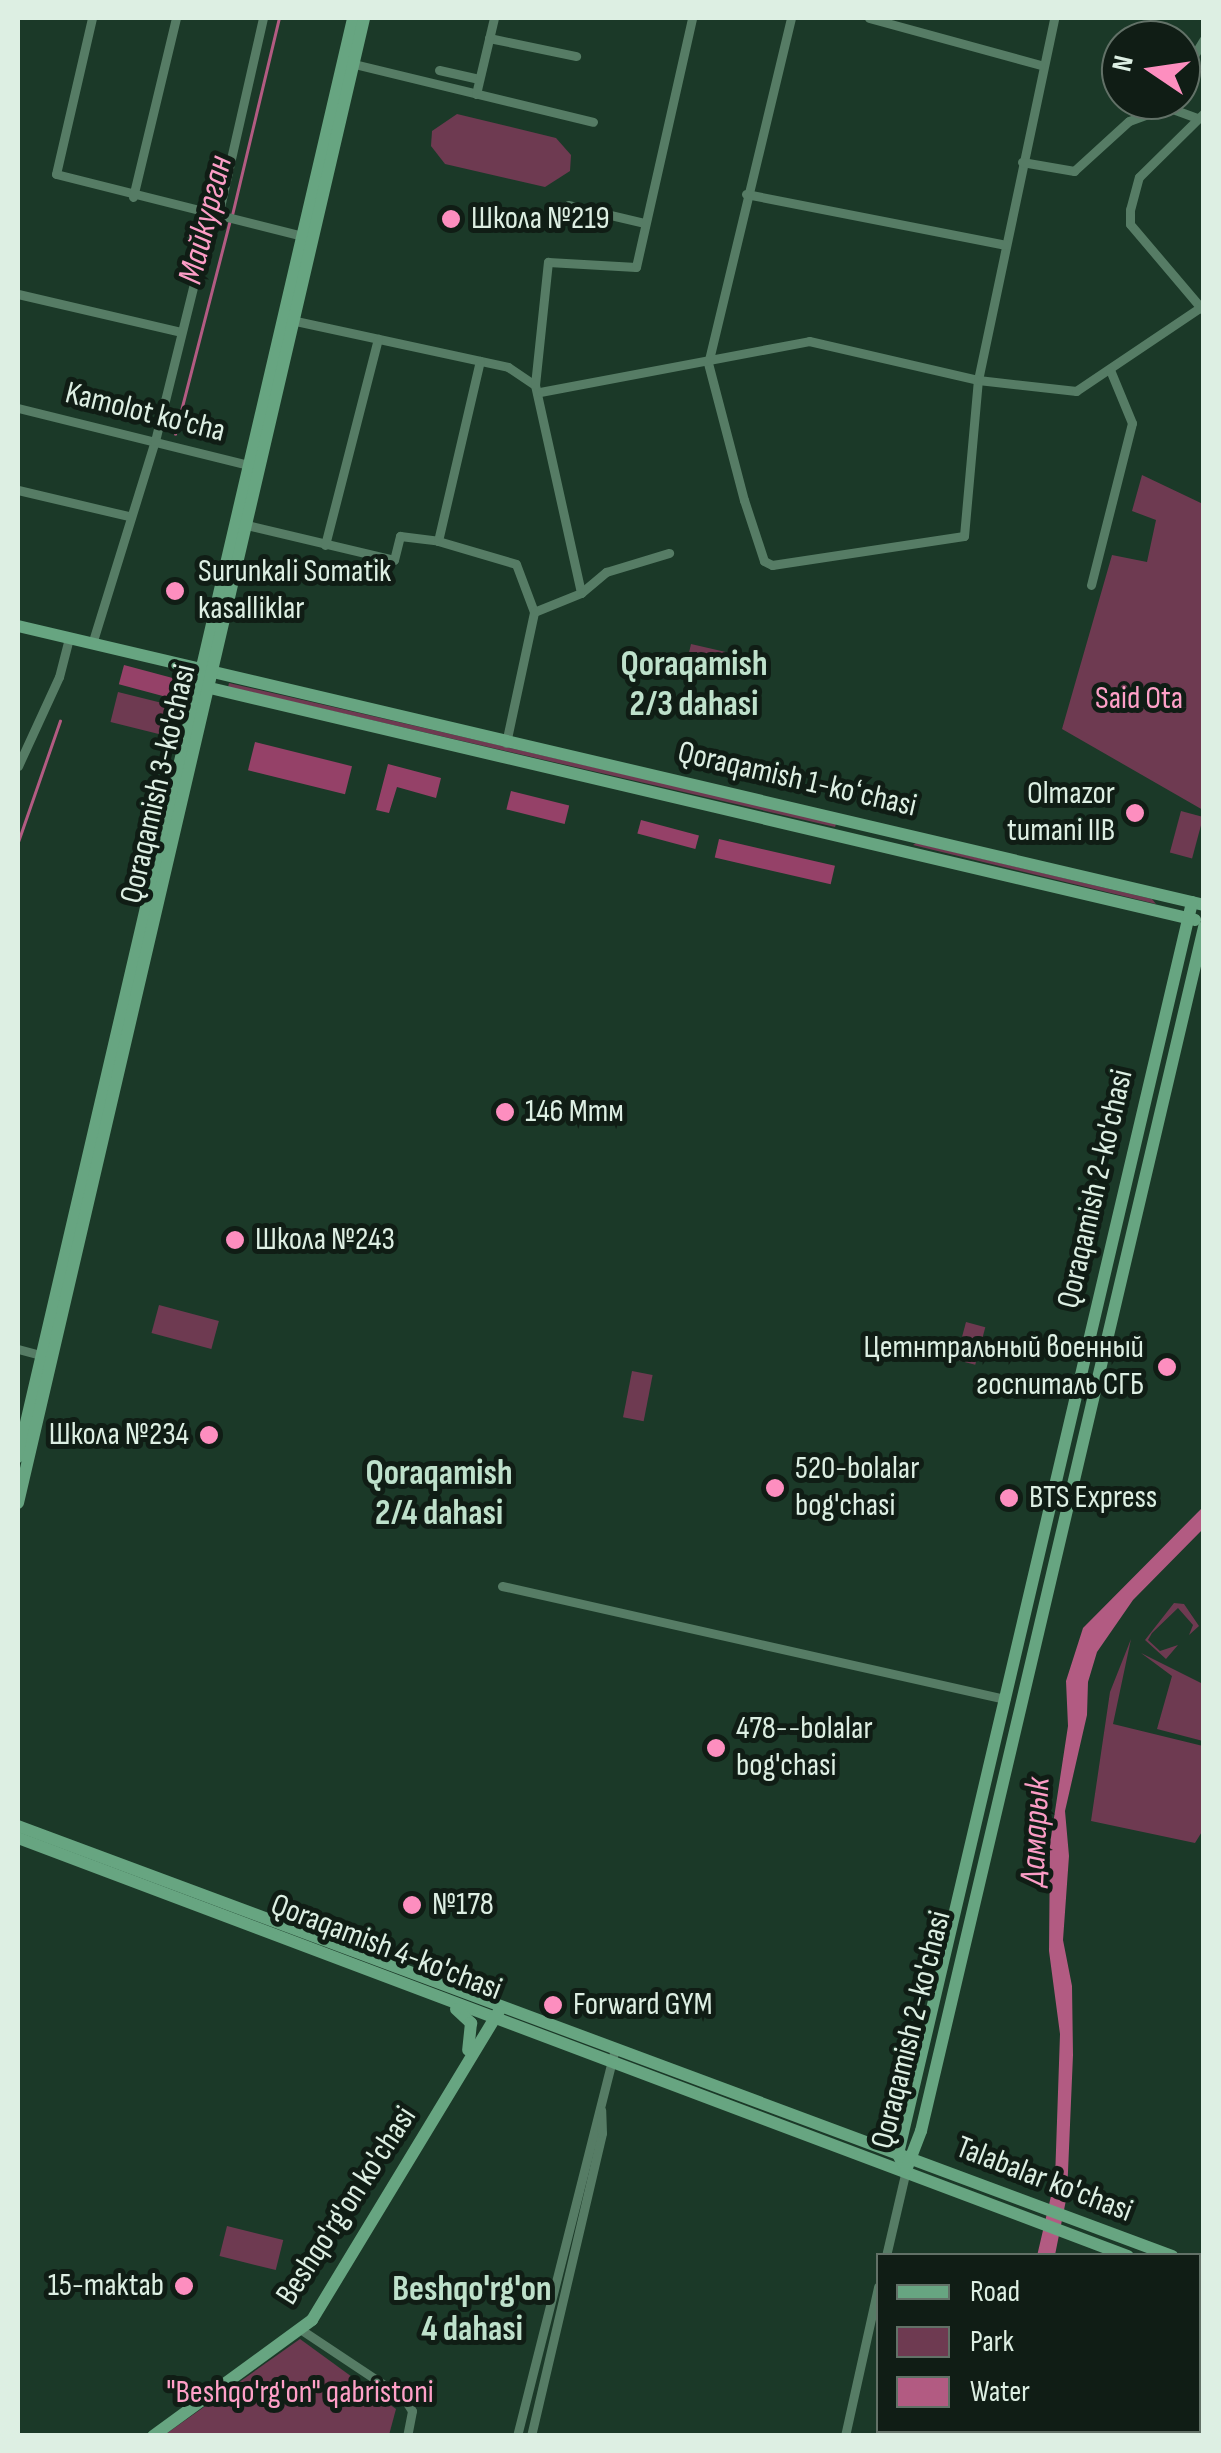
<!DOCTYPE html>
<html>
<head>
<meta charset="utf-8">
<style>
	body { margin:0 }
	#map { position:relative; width:1221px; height:2453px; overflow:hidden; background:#1b3928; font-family:"Sofia Sans Condensed",sans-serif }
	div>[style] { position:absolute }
	.green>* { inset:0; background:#6e3a51; transform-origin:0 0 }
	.forest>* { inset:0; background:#954168; transform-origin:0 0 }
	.water>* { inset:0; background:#b25b82 }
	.stream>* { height:2.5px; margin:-1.25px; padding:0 1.25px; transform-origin:1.25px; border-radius:1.25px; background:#b25b82 }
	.street>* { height:9px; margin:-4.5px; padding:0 4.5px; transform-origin:4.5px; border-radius:4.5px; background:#567c65 }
	.secondary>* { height:12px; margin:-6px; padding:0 6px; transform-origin:6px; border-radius:6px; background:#67a581 }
	.dots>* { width:28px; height:28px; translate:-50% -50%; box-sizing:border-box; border:5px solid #101d15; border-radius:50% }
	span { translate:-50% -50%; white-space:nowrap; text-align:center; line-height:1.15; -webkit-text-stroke:10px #101d15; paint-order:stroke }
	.poi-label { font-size:32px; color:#ddefe3 }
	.left { translate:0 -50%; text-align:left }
	.right { translate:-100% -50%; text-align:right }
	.street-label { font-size:32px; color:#ddefe3 }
	.park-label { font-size:32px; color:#ffa0c8 }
	.water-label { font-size:35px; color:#fc9dc6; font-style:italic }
	.neighbourhood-label { font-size:35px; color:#bee1cb; font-weight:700 }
	.frame { position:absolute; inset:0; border:20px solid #ddefe3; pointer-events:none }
	.legend { position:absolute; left:876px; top:2253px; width:325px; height:180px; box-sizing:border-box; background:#101d15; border:2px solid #627167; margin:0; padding:12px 18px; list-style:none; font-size:30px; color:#ddefe3 }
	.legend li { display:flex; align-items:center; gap:20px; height:50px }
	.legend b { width:50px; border:2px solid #627167 }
	.north { position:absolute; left:1101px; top:20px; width:100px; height:100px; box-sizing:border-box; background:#101d15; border:2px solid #627167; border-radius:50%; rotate:283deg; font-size:28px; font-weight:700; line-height:40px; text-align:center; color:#ddefe3 }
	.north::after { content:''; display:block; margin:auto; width:35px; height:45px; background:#fd8ebf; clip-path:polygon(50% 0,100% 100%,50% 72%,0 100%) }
</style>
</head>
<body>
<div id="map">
	<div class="green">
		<div style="clip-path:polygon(457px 114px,556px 138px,571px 155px,570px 171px,545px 187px,445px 164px,431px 146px,432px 131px)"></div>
		<div style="clip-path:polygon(1142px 475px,1203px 504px,1203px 810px,1062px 729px,1112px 555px,1147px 562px,1156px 520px,1132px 511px)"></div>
		<div style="left:691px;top:644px;width:39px;height:22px;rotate:13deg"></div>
		<div style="left:229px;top:683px;width:623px;height:4px;rotate:13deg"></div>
		<div style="left:118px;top:692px;width:59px;height:31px;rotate:14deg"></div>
		<div style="left:1181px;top:811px;width:23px;height:43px;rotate:15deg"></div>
		<div style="clip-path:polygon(916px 843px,1152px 899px,1156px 904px,913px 845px)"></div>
		<div style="left:159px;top:1305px;width:62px;height:29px;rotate:15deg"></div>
		<div style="left:966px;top:1322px;width:20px;height:39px;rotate:15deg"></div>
		<div style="left:632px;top:1371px;width:21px;height:47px;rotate:11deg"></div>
		<div style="clip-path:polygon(1174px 1603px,1184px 1604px,1199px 1626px,1189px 1635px,1193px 1625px,1178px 1608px,1152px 1633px,1148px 1640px,1160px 1651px,1178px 1645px,1166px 1659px,1145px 1640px)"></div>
		<div style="clip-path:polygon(1131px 1639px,1113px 1724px,1203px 1746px,1203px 1830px,1195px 1843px,1091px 1821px,1110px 1692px)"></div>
		<div style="clip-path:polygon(1141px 1653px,1203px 1684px,1203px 1741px,1157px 1729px,1172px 1676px)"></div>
		<div style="left:227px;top:2226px;width:58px;height:31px;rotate:14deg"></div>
		<div style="clip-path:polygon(300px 2339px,396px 2409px,389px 2435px,163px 2436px)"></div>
	</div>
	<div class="forest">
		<div style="left:124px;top:665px;width:60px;height:20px;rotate:15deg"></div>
		<div style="left:255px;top:742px;width:100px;height:29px;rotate:14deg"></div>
		<div style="clip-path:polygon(388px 764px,441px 778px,436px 798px,397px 787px,389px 813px,376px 810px)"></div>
		<div style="left:511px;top:791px;width:60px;height:19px;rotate:14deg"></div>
		<div style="left:641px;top:820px;width:60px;height:14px;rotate:15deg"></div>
		<div style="left:719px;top:839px;width:119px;height:19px;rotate:13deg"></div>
	</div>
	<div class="water">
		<div style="clip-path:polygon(1203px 1507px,1203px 1529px,1133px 1600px,1097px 1652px,1088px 1682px,1087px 1715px,1065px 1811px,1069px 1856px,1063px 1940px,1072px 1986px,1073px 2055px,1067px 2195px,1055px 2255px,1037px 2256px,1055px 2179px,1060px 2034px,1049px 1951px,1050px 1844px,1068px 1726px,1066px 1681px,1083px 1628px)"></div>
	</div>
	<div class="stream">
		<div style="left:232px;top:215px;width:203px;rotate:-76.6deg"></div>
		<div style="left:175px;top:434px;width:218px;rotate:-75.6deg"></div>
		<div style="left:18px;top:842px;width:128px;rotate:-70.9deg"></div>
	</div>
	<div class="street">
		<div style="left:92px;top:18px;width:160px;rotate:103deg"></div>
		<div style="left:56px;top:174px;width:258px;rotate:14.1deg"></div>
		<div style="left:791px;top:18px;width:355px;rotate:103.5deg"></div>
		<div style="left:708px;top:363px;width:142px;rotate:75.3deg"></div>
		<div style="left:744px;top:500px;width:64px;rotate:71.8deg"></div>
		<div style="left:764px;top:561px;width:9px;rotate:27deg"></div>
		<div style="left:772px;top:565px;width:194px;rotate:-8.6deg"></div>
		<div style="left:964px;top:536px;width:157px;rotate:-84.9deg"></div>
		<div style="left:978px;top:380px;width:370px;rotate:-78.1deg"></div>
		<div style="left:869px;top:18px;width:178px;rotate:15.3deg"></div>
		<div style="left:489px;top:38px;width:89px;rotate:11.7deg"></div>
		<div style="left:350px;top:63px;width:250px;rotate:13.6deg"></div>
		<div style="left:439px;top:70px;width:41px;rotate:12.7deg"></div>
		<div style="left:1181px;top:77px;width:44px;rotate:-58.8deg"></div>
		<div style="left:476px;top:94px;width:78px;rotate:-76.7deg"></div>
		<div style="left:1022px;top:162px;width:53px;rotate:9.8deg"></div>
		<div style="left:1074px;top:171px;width:74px;rotate:-42.3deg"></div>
		<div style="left:1129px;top:121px;width:40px;rotate:-20.2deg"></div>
		<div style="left:1167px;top:107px;width:32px;rotate:20deg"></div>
		<div style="left:746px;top:194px;width:265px;rotate:11.1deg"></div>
		<div style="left:133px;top:197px;width:184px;rotate:-76.5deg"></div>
		<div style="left:568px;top:205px;width:79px;rotate:13.2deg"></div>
		<div style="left:218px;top:216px;width:203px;rotate:-77.2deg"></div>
		<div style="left:18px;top:294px;width:167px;rotate:13.1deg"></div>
		<div style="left:1202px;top:309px;width:111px;rotate:-130.3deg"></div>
		<div style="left:1130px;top:224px;width:14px;rotate:-90deg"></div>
		<div style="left:1130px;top:210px;width:34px;rotate:-75deg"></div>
		<div style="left:1139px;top:177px;width:91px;rotate:-44.6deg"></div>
		<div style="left:291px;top:320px;width:222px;rotate:12.2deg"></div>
		<div style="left:508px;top:367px;width:32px;rotate:34deg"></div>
		<div style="left:535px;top:385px;width:213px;rotate:77.5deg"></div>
		<div style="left:535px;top:385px;width:124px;rotate:-84deg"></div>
		<div style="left:548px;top:262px;width:88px;rotate:3.3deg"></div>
		<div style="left:636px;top:267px;width:255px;rotate:-77.3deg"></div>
		<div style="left:540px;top:392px;width:274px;rotate:-10.7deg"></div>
		<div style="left:809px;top:341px;width:173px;rotate:13deg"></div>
		<div style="left:978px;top:380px;width:99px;rotate:6.4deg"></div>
		<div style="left:1076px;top:391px;width:154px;rotate:-33.9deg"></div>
		<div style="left:18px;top:408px;width:241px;rotate:13.9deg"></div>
		<div style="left:18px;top:490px;width:113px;rotate:13.3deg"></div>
		<div style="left:247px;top:525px;width:151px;rotate:13.4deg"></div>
		<div style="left:394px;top:560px;width:25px;rotate:-76deg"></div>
		<div style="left:400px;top:536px;width:38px;rotate:7deg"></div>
		<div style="left:438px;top:541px;width:185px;rotate:-76.9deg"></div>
		<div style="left:438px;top:541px;width:81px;rotate:16.4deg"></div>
		<div style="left:516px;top:564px;width:51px;rotate:69.4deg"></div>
		<div style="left:325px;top:545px;width:213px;rotate:-75.6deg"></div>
		<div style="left:1091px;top:585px;width:167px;rotate:-75.8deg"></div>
		<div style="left:1132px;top:423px;width:57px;rotate:-112.5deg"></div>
		<div style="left:534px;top:612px;width:51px;rotate:-22deg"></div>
		<div style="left:581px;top:593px;width:33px;rotate:-40deg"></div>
		<div style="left:606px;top:572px;width:66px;rotate:-16.8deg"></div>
		<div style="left:92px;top:644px;width:213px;rotate:-72.8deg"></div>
		<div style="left:155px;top:441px;width:234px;rotate:-76.1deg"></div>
		<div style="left:506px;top:743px;width:134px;rotate:-77.9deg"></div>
		<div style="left:18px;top:766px;width:98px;rotate:-65.3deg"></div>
		<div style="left:59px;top:677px;width:40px;rotate:-75.6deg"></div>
		<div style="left:18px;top:1349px;width:28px;rotate:15deg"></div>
		<div style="left:502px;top:1586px;width:516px;rotate:12.66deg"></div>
		<div style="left:886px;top:2256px;width:88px;rotate:-76.9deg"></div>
		<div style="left:300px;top:2329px;width:125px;rotate:33.6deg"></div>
		<div style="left:404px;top:2398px;width:15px;rotate:58deg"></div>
		<div style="left:412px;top:2411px;width:25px;rotate:101deg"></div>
		<div style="left:1198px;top:2357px;width:8px;rotate:45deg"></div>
		<div style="left:517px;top:2436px;width:398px;rotate:-75.8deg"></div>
		<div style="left:531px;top:2436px;width:311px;rotate:-76.8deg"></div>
		<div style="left:602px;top:2133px;width:23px;rotate:-92deg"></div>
		<div style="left:845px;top:2436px;width:153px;rotate:-77.5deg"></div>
	</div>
	<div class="secondary">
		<div style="left:18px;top:626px;width:1218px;rotate:13.24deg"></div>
		<div style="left:210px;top:688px;width:1012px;rotate:13.25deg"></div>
		<div style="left:18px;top:1457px;width:1477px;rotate:-76.89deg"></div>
		<div style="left:18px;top:1503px;width:1525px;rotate:-76.88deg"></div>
		<div style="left:18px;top:1826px;width:1232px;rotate:20.44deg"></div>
		<div style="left:18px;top:1838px;width:1186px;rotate:20.64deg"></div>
		<div style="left:456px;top:2009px;width:21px;rotate:43deg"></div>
		<div style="left:471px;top:2023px;width:27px;rotate:96deg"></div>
		<div style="left:906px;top:2170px;width:18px;rotate:-117deg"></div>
		<div style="left:898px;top:2154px;width:1286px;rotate:-76.78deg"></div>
		<div style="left:906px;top:2170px;width:42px;rotate:-69deg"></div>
		<div style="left:921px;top:2131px;width:1237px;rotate:-76.77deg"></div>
		<div style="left:1198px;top:2262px;width:6px;rotate:9deg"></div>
		<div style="left:1198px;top:2279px;width:6px;rotate:9deg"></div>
		<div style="left:153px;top:2436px;width:197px;rotate:-36.1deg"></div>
		<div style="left:312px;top:2320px;width:361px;rotate:-58.8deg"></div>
	</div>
	<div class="dots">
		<div style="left:451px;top:219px;background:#fd8ebf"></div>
		<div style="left:175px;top:591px;background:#fd8ebf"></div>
		<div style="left:1135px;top:813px;background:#fd8ebf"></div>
		<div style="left:505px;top:1112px;background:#fd8ebf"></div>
		<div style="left:235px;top:1240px;background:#fd8ebf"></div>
		<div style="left:1167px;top:1367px;background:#fd8ebf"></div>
		<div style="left:209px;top:1435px;background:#fd8ebf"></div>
		<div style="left:775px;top:1488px;background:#fd8ebf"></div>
		<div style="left:1009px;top:1498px;background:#fd8ebf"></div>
		<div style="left:716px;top:1748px;background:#fd8ebf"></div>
		<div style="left:412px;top:1905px;background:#fd8ebf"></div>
		<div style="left:553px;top:2005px;background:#fd8ebf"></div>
		<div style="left:184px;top:2286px;background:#fd8ebf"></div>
	</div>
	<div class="poi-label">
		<span class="left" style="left:471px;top:219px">Школа №219</span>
		<span class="left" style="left:198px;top:591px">Surunkali Somatik<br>kasalliklar</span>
		<span class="right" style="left:1115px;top:813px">Olmazor<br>tumani IIB</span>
		<span class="left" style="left:525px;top:1112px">146 Мтм</span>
		<span class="left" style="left:255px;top:1240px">Школа №243</span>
		<span class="right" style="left:1144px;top:1367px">Цетнтральный военный<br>госпиталь СГБ</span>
		<span class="right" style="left:189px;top:1435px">Школа №234</span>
		<span class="left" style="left:795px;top:1488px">520-bolalar<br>bog'chasi</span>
		<span class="left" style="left:1029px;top:1498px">BTS Express</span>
		<span class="left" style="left:736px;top:1748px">478--bolalar<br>bog'chasi</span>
		<span class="left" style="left:432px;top:1905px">№178</span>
		<span class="left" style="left:573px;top:2005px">Forward GYM</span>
		<span class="right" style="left:164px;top:2286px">15-maktab</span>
	</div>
	<div class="street-label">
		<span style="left:145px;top:413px;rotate:14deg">Kamolot ko'cha</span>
		<span style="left:797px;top:780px;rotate:13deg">Qoraqamish 1-koʻchasi</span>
		<span style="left:159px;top:784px;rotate:-77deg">Qoraqamish 3-ko'chasi</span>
		<span style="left:1096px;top:1189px;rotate:-77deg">Qoraqamish 2-ko'chasi</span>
		<span style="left:386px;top:1948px;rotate:21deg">Qoraqamish 4-ko'chasi</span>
		<span style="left:912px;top:2030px;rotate:-76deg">Qoraqamish 2-ko'chasi</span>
		<span style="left:1044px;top:2180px;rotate:21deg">Talabalar ko'chasi</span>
		<span style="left:347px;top:2206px;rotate:-57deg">Beshqo'rg'on ko'chasi</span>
	</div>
	<div class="park-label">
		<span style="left:1139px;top:699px">Said Ota</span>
		<span style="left:300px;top:2393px">"Beshqo'rg'on" qabristoni</span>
	</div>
	<div class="water-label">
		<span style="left:206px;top:220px;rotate:-76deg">Майкурган</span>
		<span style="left:1036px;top:1832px;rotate:-87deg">Дамарык</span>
	</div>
	<div class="neighbourhood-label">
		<span style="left:694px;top:685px">Qoraqamish<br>2/3 dahasi</span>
		<span style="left:439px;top:1494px">Qoraqamish<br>2/4 dahasi</span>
		<span style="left:472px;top:2310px">Beshqo'rg'on<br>4 dahasi</span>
	</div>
	<div class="frame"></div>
	<ul class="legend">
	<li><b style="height:12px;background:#67a581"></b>Road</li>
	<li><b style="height:28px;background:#6e3a51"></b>Park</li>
	<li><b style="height:28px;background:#b25b82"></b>Water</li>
	</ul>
	<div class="north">N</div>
</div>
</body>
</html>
